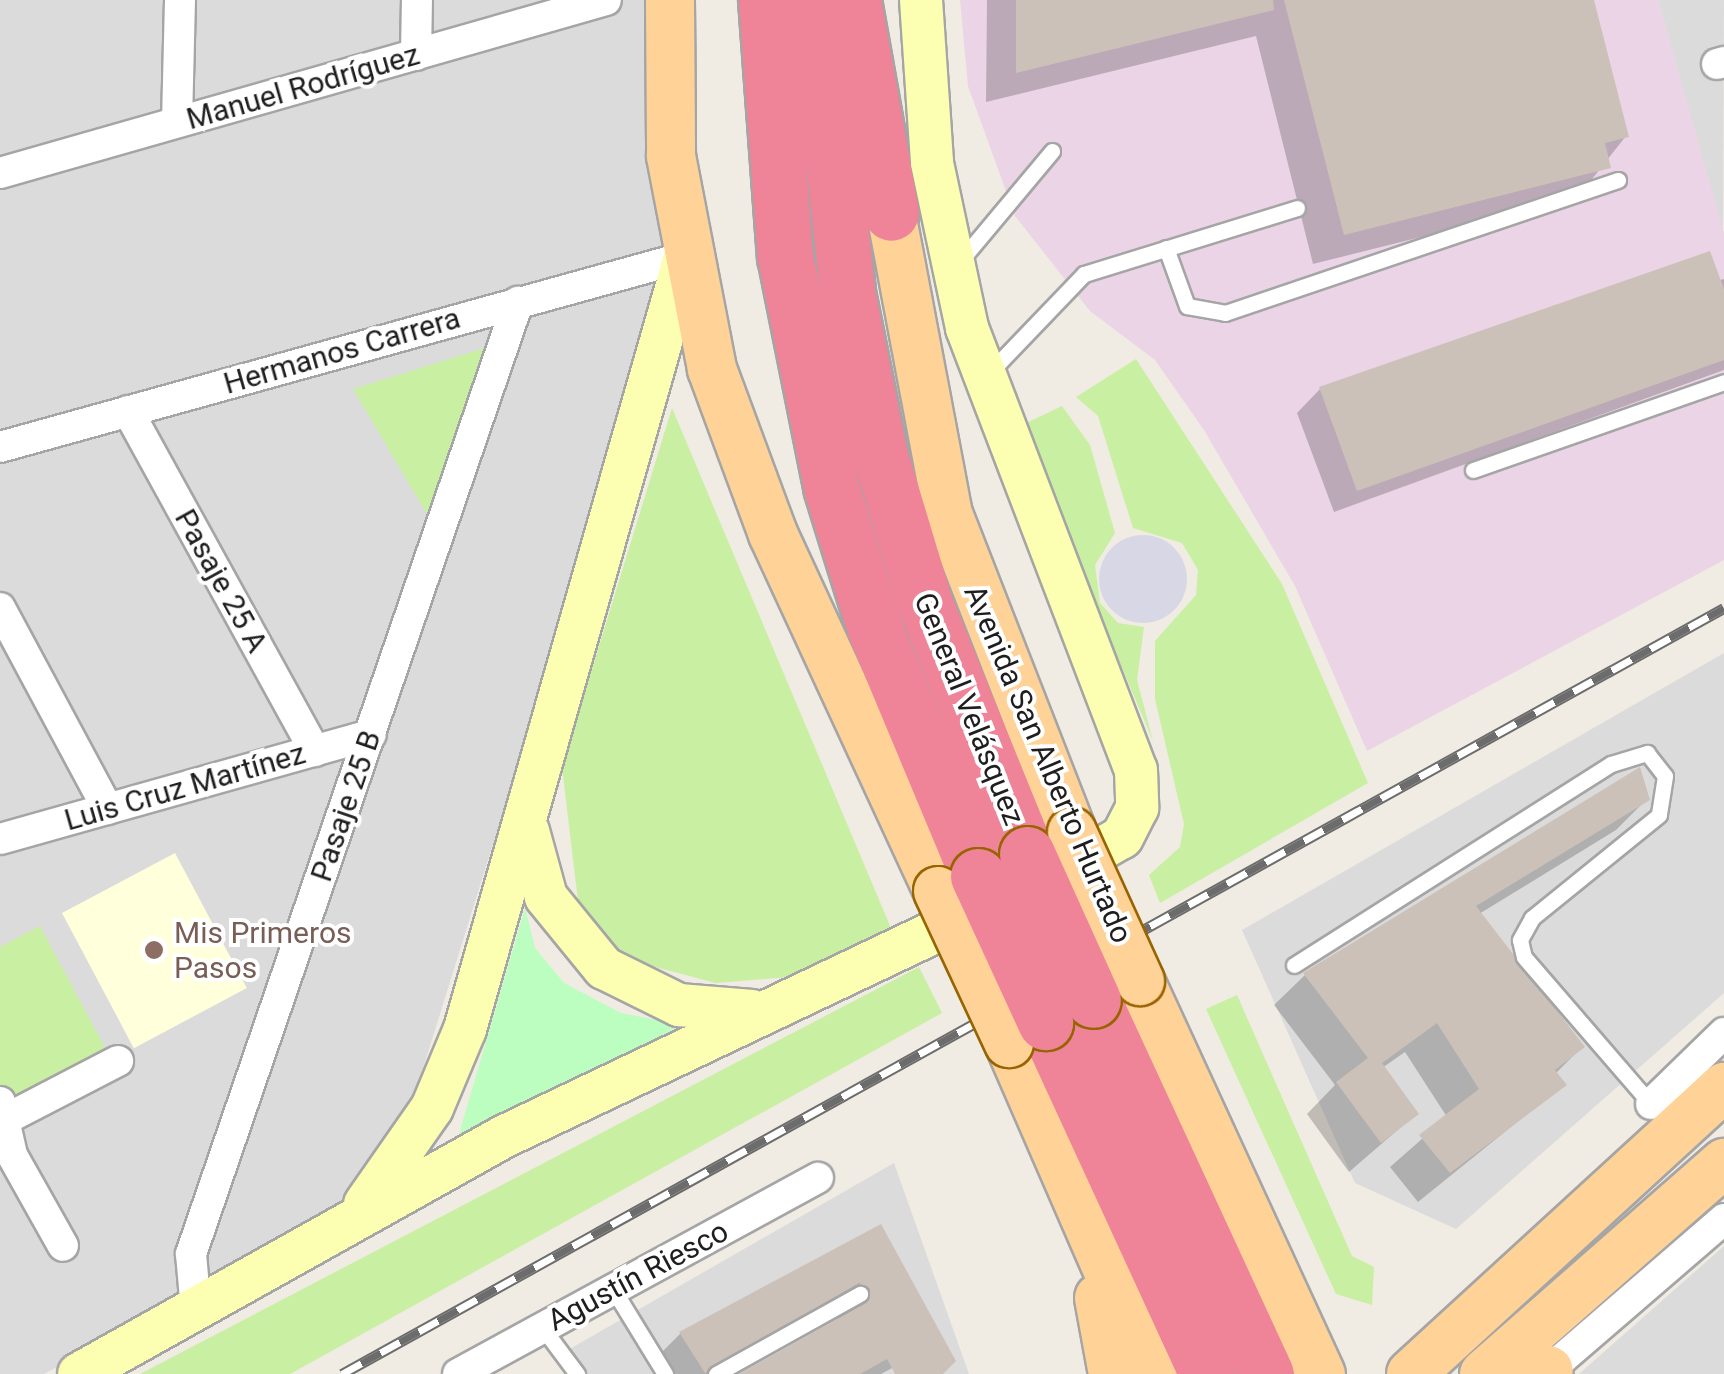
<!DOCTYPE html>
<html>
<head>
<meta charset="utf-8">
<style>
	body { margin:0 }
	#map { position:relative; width:1724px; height:1374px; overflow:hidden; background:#f0ebe3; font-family:Roboto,sans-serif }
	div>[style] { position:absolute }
	.residential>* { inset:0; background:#dcdbdb }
	.industrial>* { inset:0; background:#ead4e6 }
	.education>* { inset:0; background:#ffffdc; transform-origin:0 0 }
	.grass>* { inset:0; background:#c9efa3 }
	.park>* { inset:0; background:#bbfec0 }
	.plaza>* { inset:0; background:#d7d7e6 }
	.round { border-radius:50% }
	.shadow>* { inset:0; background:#0003 }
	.building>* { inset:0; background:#ccc1b8 }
	.roads { filter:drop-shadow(2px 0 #a5a5a5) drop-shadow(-2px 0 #a5a5a5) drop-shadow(0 2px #a5a5a5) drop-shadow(0 -2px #a5a5a5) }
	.lane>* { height:15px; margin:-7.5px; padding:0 7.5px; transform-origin:7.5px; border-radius:7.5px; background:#fff }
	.street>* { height:30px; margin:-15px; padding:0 15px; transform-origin:15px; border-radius:15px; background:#fff }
	.secondary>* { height:42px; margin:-21px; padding:0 21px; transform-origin:21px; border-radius:21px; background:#fcffb1 }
	.primary>* { height:48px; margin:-24px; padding:0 24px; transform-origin:24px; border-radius:24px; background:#ffd298 }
	.highway>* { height:55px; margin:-27.5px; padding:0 27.5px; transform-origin:27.5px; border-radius:27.5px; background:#ef8397 }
	.rail>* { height:11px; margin-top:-5.5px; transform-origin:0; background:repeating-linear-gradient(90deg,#fff 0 22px,#6c6c6c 0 44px); box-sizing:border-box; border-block:2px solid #6c6c6c }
	.bridges { filter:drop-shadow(2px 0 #976400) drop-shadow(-2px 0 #976400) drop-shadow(0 2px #976400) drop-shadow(0 -2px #976400) }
	.primary-bridge>* { height:48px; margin:-24px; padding:0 24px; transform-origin:24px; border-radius:24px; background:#ffd298 }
	.highway-bridge>* { height:55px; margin:-27.5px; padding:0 27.5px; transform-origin:27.5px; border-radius:27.5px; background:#ef8397 }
	.dots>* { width:28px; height:28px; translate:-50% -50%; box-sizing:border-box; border:5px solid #fff; border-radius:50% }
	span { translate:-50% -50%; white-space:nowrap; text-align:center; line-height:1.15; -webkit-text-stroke:8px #fff; paint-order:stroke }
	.street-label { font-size:30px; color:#1e1e1e }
	.education-label { font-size:30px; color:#785e54 }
	.left { translate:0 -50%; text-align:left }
</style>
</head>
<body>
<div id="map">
	<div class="residential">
		<div style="clip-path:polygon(0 0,660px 0,673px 267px,415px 1094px,330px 1220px,44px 1374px,0 1374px)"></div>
		<div style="clip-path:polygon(1658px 0,1724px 0,1723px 233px,1706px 172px)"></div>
		<div style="clip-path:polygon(1724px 653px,1724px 993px,1456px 1229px,1355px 1183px,1242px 930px)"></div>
		<div style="clip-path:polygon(894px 1163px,969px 1374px,567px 1374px,554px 1358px)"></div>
		<div style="clip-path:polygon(1724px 1246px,1724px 1374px,1579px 1374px)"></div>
	</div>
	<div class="industrial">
		<div style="clip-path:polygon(960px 0,1658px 0,1724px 233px,1724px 560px,1367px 751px,1295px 586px,1204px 430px,1155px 360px,1090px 311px,1015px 216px,968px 86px)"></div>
	</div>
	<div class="education">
		<div style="left:175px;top:853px;width:153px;height:128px;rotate:62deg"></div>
	</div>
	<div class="grass">
		<div style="clip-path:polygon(491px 346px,430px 519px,353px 389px)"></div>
		<div style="clip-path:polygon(1136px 359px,1282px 584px,1368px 783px,1160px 903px,1149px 875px,1180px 847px,1184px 824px,1155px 699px,1155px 641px,1196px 595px,1198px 570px,1182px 543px,1133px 528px,1098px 416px,1076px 397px)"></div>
		<div style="clip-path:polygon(1062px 406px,1090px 445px,1115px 533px,1095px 565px,1100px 603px,1118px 623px,1144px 627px,1137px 680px,1153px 741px,1020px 426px)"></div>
		<div style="clip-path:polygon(672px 408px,893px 933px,788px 977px,716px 983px,621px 958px,578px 901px,562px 767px)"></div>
		<div style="clip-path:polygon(40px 926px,110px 1057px,13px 1108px,0 1084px,0 947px)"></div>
		<div style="clip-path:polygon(919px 967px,942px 1013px,290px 1374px,140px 1374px)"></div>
		<div style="clip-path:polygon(1237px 995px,1352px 1256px,1374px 1267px,1372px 1305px,1336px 1294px,1206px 1009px)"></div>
	</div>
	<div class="park">
		<div style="clip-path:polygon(525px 908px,535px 948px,564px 983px,621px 1013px,682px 1025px,457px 1141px)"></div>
	</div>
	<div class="plaza">
		<div class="round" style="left:1099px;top:535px;width:88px;height:88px"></div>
	</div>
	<div class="shadow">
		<div style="clip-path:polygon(987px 0,1592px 0,1626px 136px,1577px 198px,1313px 264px,1256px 36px,986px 102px)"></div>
		<div style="clip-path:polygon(1724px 279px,1724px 370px,1334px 512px,1297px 413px,1320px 389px)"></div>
		<div style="clip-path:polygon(1647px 799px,1616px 830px,1479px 914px,1582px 1047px,1555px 1074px,1563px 1085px,1418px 1202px,1390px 1167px,1447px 1117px,1405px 1052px,1382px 1068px,1416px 1114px,1349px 1172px,1307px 1114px,1335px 1085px,1274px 1005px,1305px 975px)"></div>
		<div style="clip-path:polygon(880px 1227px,905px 1361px,881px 1374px,744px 1374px,841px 1320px,822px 1314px,721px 1374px,656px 1374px,650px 1364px,680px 1334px)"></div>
	</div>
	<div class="building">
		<div style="clip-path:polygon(1016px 0,1273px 0,1274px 10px,1016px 73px)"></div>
		<div style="clip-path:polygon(1284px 0,1594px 0,1629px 137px,1605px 143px,1611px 168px,1344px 235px)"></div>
		<div style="clip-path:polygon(1710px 251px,1724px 289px,1724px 360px,1357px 491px,1319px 387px)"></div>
		<div style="clip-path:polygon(1640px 767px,1650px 800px,1476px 906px,1585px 1047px,1555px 1070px,1567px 1085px,1450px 1173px,1419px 1135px,1479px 1089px,1437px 1023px,1382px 1063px,1419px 1114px,1381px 1143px,1336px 1082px,1368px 1058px,1303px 973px)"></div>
		<div style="clip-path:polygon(881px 1224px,956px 1361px,943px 1374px,895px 1374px,887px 1359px,860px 1374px,739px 1374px,866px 1303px,870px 1289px,859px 1283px,705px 1373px,679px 1332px)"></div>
	</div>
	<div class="roads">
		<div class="lane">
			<div style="left:1166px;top:248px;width:62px;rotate:70.1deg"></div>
			<div style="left:1187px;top:306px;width:39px;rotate:10deg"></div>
			<div style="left:1225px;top:313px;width:415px;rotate:-18.7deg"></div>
			<div style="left:961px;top:260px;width:142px;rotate:-50.1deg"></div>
			<div style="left:989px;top:373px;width:137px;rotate:-46.2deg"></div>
			<div style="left:1084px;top:274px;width:223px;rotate:-17.2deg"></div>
			<div style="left:1473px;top:470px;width:266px;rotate:-19.3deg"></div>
			<div style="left:1294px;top:965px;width:375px;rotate:-32.4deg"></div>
			<div style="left:1611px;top:764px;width:38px;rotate:-17deg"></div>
			<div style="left:1647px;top:753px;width:29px;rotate:52deg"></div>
			<div style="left:1665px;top:776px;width:39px;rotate:99deg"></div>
			<div style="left:1659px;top:815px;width:164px;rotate:141deg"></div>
			<div style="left:1532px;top:918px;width:25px;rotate:119deg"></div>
			<div style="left:1520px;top:940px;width:17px;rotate:77deg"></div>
			<div style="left:1524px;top:957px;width:194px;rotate:49.2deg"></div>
			<div style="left:613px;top:1289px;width:100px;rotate:58.5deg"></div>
			<div style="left:542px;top:1327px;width:59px;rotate:53.3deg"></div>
			<div style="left:716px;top:1374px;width:165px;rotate:-29.1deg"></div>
		</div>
		<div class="street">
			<div style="left:416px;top:55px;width:55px;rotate:-89deg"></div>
			<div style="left:1717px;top:64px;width:7px;rotate:-16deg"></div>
			<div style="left:177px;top:122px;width:122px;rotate:-88.6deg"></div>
			<div style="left:0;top:173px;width:630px;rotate:-15.93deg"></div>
			<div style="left:128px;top:411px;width:388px;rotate:61.2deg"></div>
			<div style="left:0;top:447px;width:711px;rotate:-15.5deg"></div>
			<div style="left:0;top:608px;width:228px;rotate:61.8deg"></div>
			<div style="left:0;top:839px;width:385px;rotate:-15.7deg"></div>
			<div style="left:0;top:1102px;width:54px;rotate:77.2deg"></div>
			<div style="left:12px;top:1155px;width:104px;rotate:60.7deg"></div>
			<div style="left:1651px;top:1104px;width:102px;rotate:-44.2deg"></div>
			<div style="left:8px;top:1118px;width:124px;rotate:-27.4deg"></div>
			<div style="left:196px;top:1310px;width:56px;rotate:-95.1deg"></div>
			<div style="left:191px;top:1254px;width:1007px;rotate:-71.04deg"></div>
			<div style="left:1549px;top:1370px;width:231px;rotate:-40.8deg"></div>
			<div style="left:458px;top:1374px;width:410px;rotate:-28.6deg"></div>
		</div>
		<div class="secondary">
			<div style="left:921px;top:0;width:163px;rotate:86.1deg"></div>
			<div style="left:932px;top:163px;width:169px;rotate:78deg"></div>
			<div style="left:967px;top:328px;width:473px;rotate:69.1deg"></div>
			<div style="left:1136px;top:770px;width:38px;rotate:88deg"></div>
			<div style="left:1137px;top:808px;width:33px;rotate:117deg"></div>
			<div style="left:1122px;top:837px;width:78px;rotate:150.2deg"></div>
			<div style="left:528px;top:831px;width:68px;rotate:74.7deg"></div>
			<div style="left:546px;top:897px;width:92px;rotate:50.8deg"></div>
			<div style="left:604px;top:968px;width:84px;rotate:26.3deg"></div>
			<div style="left:679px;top:1005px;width:73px;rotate:4.7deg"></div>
			<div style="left:365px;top:1204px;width:117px;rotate:-55.1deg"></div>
			<div style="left:432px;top:1108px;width:86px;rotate:-67.3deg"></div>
			<div style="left:465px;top:1029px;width:803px;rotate:-74.09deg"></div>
			<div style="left:79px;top:1374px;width:486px;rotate:-29.2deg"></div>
			<div style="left:503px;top:1137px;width:534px;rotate:-25.41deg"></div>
		</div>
		<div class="primary">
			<div style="left:670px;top:0;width:156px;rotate:89.6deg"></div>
			<div style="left:671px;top:156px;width:217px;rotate:79.1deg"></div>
			<div style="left:712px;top:369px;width:176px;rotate:69.7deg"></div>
			<div style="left:773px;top:534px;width:393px;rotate:65.2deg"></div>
			<div style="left:891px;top:213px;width:306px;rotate:79.3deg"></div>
			<div style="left:948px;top:514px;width:341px;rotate:68.7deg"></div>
			<div style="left:1140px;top:981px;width:433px;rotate:65.3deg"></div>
			<div style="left:1009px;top:1043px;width:361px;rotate:66.5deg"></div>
			<div style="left:1099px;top:1298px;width:77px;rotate:79.6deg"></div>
			<div style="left:1411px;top:1374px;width:425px;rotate:-42.5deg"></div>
			<div style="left:1484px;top:1374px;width:320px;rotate:-41.3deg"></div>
			<div style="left:1544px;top:1374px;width:6px;rotate:-39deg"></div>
		</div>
		<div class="highway">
			<div style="left:766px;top:0;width:257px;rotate:85.8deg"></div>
			<div style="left:785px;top:256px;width:236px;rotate:78.7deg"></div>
			<div style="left:831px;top:487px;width:152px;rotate:72.8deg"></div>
			<div style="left:876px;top:632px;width:264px;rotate:67.3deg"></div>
			<div style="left:816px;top:0;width:294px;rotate:83.9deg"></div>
			<div style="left:847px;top:292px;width:163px;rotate:78.7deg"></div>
			<div style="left:879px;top:452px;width:159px;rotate:73.2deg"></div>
			<div style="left:925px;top:604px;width:270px;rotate:67.8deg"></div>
			<div style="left:853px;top:0;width:216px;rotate:79.9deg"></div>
			<div style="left:1093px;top:1000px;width:412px;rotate:65.2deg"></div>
			<div style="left:1045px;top:1022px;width:387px;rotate:65.3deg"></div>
		</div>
	</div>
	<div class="rail">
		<div style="left:342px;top:1374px;width:1580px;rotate:-29deg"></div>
	</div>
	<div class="bridges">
		<div class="primary-bridge">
			<div style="left:1072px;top:832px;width:164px;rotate:65.5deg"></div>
			<div style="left:938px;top:891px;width:168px;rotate:65deg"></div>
		</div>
		<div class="highway-bridge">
			<div style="left:1027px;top:854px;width:160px;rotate:65.7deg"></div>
			<div style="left:978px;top:876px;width:161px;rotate:65.3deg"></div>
		</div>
	</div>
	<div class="dots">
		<div style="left:154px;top:950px;background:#8d6e63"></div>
	</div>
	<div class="street-label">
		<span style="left:303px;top:87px;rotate:-16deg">Manuel Rodríguez</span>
		<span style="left:342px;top:351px;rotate:-16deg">Hermanos Carrera</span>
		<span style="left:221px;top:581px;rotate:61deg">Pasaje 25 A</span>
		<span style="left:969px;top:709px;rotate:68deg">General Velásquez</span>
		<span style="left:1048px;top:764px;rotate:67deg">Avenida San Alberto Hurtado</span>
		<span style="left:185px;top:787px;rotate:-16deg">Luis Cruz Martínez</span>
		<span style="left:346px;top:806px;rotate:-71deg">Pasaje 25 B</span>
		<span style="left:638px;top:1276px;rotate:-28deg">Agustín Riesco</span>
	</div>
	<div class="education-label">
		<span class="left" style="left:174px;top:950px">Mis Primeros<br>Pasos</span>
	</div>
</div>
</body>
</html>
